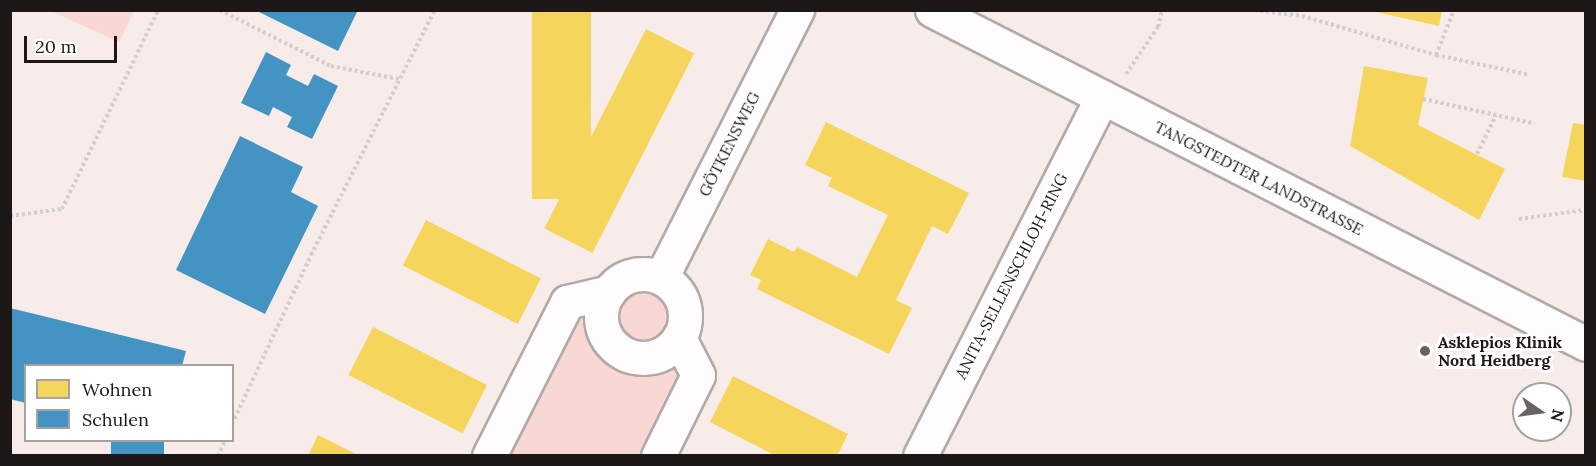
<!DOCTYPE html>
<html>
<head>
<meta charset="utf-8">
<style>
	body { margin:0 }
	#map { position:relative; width:1596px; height:466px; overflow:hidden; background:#f7ecea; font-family:Lora,serif }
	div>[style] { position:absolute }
	.green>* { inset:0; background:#f9d7d2 }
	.round { border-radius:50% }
	.homes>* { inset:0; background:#f6d55c; transform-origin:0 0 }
	.schools>* { inset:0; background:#4393c3; transform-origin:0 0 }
	.path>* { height:4px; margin-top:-2px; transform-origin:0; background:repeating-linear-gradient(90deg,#d2cece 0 3px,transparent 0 6px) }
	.roads { filter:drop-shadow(2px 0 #b2a9a9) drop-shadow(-2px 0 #b2a9a9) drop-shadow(0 2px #b2a9a9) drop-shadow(0 -2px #b2a9a9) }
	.minor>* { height:33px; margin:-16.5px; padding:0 16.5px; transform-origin:16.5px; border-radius:16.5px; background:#fefcfc }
	.minor>.ring { margin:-16.5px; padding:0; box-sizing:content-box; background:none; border:33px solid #fefcfc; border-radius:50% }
	.tertiary>* { height:33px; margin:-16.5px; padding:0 16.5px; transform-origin:16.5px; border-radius:16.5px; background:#fefcfc }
	.dots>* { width:16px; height:16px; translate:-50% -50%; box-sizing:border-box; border:3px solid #fff; border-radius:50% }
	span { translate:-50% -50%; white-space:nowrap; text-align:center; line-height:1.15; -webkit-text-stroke:6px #fff; paint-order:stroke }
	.street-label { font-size:16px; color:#1d1716 }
	.poi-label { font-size:16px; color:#1d1716; font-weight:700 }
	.left { translate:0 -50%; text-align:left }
	.frame { position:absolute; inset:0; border:12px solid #1d1716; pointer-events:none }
	.legend { position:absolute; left:24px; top:364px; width:210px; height:78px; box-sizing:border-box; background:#fff; border:2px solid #a5a2a2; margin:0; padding:8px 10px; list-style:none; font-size:18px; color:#1d1716 }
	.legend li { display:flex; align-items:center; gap:12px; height:30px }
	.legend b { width:30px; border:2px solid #a5a2a2 }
	.north { position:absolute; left:1512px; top:382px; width:60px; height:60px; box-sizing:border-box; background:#fff; border:2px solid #a5a2a2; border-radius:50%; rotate:103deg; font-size:16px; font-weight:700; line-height:24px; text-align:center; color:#1d1716 }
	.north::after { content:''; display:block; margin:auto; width:21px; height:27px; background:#696260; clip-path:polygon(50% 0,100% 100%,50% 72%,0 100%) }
	.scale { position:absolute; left:24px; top:36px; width:93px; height:27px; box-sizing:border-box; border:3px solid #1d1716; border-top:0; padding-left:8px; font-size:18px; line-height:21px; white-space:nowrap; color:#1d1716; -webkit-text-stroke:4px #fff; paint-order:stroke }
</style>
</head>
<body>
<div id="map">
	<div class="green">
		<div style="clip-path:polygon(51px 11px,134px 11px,119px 42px)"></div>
		<div class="round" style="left:606px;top:280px;width:74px;height:74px"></div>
		<div style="clip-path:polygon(598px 302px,601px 335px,615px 353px,634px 363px,659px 359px,680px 346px,686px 370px,644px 455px,503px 456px,574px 312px)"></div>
	</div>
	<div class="homes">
		<div style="left:532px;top:10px;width:59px;height:189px"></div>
		<div style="clip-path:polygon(1367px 10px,1442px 10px,1439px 26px)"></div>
		<div style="left:646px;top:29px;width:54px;height:224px;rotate:27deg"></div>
		<div style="clip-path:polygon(1364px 66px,1428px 78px,1418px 125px,1505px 169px,1479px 220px,1350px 146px)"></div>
		<div style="clip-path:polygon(826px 122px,969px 193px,948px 234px,932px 226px,896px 300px,912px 308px,889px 354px,757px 289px,761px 280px,750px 275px,768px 239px,794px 252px,797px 247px,857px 277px,888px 215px,828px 186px,832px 178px,805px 165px)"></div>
		<div style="clip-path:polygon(1573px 123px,1586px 125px,1586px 181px,1562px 177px)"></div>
		<div style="left:426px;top:220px;width:129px;height:51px;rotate:27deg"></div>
		<div style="left:373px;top:327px;width:128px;height:54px;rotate:27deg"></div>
		<div style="clip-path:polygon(733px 376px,848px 434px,837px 456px,776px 456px,710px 422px)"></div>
		<div style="clip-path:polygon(318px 435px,360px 456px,308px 456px)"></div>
	</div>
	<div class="schools">
		<div style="clip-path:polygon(255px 10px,358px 10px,338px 51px)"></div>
		<div style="clip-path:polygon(266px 52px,291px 65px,286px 75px,308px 86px,314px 74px,338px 86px,312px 139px,287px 127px,292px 117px,273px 107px,269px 116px,241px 103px)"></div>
		<div style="clip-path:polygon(240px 136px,303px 167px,291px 192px,318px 206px,265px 314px,176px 270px)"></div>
		<div style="clip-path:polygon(10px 308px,186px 351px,182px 366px,26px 366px,26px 403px,10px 399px)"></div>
		<div style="left:111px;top:440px;width:53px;height:16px"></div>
	</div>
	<div class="path">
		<div style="left:220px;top:10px;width:124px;rotate:26.8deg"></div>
		<div style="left:331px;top:66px;width:69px;rotate:10.8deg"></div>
		<div style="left:1254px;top:10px;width:48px;rotate:7.1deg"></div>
		<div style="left:1302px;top:16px;width:140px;rotate:16.2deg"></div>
		<div style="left:1436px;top:55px;width:96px;rotate:12deg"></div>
		<div style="left:1475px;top:10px;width:2px;rotate:27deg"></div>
		<div style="left:10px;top:24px;width:26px;rotate:90deg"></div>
		<div style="left:1436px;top:55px;width:48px;rotate:-68.2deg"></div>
		<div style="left:1126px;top:74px;width:57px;rotate:-55.8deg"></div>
		<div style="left:1158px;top:27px;width:17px;rotate:-77deg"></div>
		<div style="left:1423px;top:99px;width:112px;rotate:12.4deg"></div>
		<div style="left:1477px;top:154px;width:43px;rotate:-64deg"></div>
		<div style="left:10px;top:216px;width:52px;rotate:-7.7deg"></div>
		<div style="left:62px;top:209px;width:221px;rotate:-64.2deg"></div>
		<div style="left:1519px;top:219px;width:68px;rotate:-7.7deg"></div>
		<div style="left:232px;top:424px;width:187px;rotate:-64.9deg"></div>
		<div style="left:311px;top:255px;width:275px;rotate:-63.2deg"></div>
		<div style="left:218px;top:456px;width:17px;rotate:-66deg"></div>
	</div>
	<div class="roads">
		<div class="minor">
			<div class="ring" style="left:601px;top:274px;width:51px;height:51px"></div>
			<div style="left:661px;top:278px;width:301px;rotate:-63.1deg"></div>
			<div style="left:489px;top:456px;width:173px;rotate:-63.1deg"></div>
			<div style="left:567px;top:302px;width:43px;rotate:-13.4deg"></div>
			<div style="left:658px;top:456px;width:90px;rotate:-63.7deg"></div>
			<div style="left:698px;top:375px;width:42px;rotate:-117.2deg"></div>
			<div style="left:920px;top:456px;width:402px;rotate:-63.1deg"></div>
		</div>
		<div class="tertiary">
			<div style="left:932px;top:10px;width:734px;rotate:27.05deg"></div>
		</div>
	</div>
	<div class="dots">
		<div style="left:1425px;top:351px;background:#696260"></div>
	</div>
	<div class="street-label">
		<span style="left:729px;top:144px;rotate:-63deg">GÖTKENSWEG</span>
		<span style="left:1259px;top:178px;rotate:27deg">TANGSTEDTER LANDSTRASSE</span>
		<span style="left:1011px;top:276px;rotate:-63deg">ANITA-SELLENSCHLOH-RING</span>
	</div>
	<div class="poi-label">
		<span class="left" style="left:1438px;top:351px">Asklepios Klinik<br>Nord Heidberg</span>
	</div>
	<div class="frame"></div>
	<ul class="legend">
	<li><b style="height:16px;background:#f6d55c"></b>Wohnen</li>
	<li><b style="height:16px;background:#4393c3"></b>Schulen</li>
	</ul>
	<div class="north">N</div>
	<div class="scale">20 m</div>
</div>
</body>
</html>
